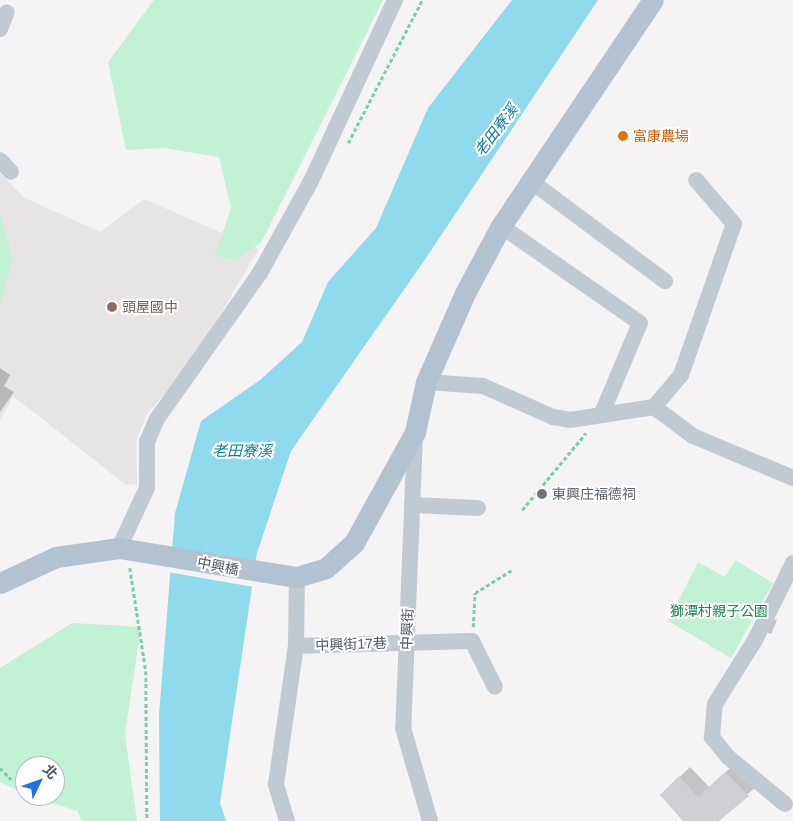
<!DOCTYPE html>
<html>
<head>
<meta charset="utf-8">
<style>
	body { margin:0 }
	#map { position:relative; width:793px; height:821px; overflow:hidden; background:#f5f3f3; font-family:Arial,"Noto Sans TC",sans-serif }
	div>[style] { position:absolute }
	.education>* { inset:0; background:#e6e4e5 }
	.green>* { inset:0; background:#c3f1d5 }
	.water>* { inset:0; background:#90daee }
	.pier>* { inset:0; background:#f5f3f3; transform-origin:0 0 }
	.shadow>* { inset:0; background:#0003 }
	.building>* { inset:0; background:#cdcfd5 }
	.path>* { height:2.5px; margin-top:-1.25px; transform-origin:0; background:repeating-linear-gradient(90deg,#7ad0a6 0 4px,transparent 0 6.5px) }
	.minor>* { height:16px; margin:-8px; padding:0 8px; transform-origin:8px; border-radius:8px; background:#c1cad2 }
	.major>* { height:21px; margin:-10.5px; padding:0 10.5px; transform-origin:10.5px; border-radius:10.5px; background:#b3c2d1 }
	.dots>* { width:14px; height:14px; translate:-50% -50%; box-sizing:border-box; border:2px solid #fff; border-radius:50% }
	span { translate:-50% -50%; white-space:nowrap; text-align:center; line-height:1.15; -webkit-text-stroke:4px #fff; paint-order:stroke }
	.food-label { font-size:14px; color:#c56008 }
	.left { translate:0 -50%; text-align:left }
	.education-label { font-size:14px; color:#785e54 }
	.worship-label { font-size:14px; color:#5b616d }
	.street-label { font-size:14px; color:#4a5661 }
	.park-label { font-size:14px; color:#17864f }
	.water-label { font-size:15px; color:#0c7c9b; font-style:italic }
	.north { position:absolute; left:15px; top:756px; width:50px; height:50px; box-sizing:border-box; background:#fff; border:1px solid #b7bbc0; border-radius:50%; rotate:48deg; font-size:14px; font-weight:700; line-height:20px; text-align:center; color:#4a5661 }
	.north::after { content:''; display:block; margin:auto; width:18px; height:22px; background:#1a73e8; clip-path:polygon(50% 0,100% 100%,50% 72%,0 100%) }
</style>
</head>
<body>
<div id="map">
	<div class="education">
		<div style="clip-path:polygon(0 173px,25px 198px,100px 232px,144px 199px,259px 249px,189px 366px,147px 414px,136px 443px,137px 484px,126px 485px,13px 396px,0 421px)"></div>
	</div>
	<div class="green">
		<div style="clip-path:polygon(154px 0,383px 0,261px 243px,235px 260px,215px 255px,231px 208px,219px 157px,164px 148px,126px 150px,108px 62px)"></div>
		<div style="clip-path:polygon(0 213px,13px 259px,0 304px)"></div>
		<div style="clip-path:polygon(735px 560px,773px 583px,731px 658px,668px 621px,698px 562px,725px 577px)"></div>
		<div style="clip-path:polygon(72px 623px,141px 627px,125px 734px,137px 821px,82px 821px,77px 811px,31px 796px,55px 796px,55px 766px,25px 766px,25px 794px,0 782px,0 668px)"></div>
	</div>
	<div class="water">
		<div style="clip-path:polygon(512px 0,598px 0,424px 261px,291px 451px,257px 553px,220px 803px,226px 821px,160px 821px,159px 715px,175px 513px,201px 421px,260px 380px,302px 342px,328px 282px,376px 228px,428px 108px)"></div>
	</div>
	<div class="pier">
		<div style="left:170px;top:550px;width:89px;height:22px;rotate:10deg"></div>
	</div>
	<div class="shadow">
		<div style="clip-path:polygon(0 368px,10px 375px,4px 386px,14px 392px,0 412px)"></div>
		<div style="clip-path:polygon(772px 619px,777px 620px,771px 634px,766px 632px)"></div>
		<div style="clip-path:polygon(736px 763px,758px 785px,717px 821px,685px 821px,661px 795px,690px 767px,709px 787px)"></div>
	</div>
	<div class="building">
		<div style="clip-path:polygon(725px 772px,749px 796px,719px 821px,683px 821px,660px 795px,679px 776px,698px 797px)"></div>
	</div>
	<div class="path">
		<div style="left:348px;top:143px;width:161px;rotate:-62.6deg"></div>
		<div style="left:522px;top:510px;width:100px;rotate:-50.3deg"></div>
		<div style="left:130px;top:568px;width:104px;rotate:81.2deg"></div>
		<div style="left:146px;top:671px;width:150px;rotate:89.6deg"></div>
		<div style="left:473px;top:627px;width:34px;rotate:-87deg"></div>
		<div style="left:475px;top:593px;width:44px;rotate:-31.9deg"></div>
		<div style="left:0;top:768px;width:16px;rotate:45deg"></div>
	</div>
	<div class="minor">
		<div style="left:0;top:29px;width:18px;rotate:-68deg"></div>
		<div style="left:0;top:160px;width:16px;rotate:47deg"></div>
		<div style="left:532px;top:182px;width:166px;rotate:36.7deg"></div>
		<div style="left:501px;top:226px;width:169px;rotate:34.9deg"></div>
		<div style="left:640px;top:323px;width:98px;rotate:112.9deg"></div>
		<div style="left:426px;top:382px;width:57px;rotate:4deg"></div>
		<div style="left:483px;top:386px;width:77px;rotate:23.9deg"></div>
		<div style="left:553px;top:417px;width:17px;rotate:10deg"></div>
		<div style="left:570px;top:420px;width:85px;rotate:-8.8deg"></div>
		<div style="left:654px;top:407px;width:49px;rotate:36.6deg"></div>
		<div style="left:693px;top:436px;width:108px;rotate:22.8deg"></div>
		<div style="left:654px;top:407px;width:42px;rotate:-49.8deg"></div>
		<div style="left:681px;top:375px;width:160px;rotate:-70.7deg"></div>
		<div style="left:734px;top:224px;width:58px;rotate:-130.8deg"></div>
		<div style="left:415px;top:435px;width:293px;rotate:92.3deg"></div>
		<div style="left:403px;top:728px;width:97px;rotate:73.8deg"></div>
		<div style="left:412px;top:505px;width:66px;rotate:2.6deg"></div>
		<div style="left:119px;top:548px;width:66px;rotate:-65deg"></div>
		<div style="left:147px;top:488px;width:46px;rotate:-90deg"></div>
		<div style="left:147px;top:442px;width:25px;rotate:-67deg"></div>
		<div style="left:157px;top:419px;width:179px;rotate:-54.8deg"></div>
		<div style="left:260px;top:273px;width:105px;rotate:-61deg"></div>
		<div style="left:311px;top:181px;width:200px;rotate:-65.1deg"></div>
		<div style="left:296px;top:646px;width:176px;rotate:-1.6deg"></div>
		<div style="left:472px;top:641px;width:51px;rotate:63.4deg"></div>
		<div style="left:785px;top:804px;width:74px;rotate:-140.5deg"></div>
		<div style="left:728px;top:757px;width:26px;rotate:-129deg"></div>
		<div style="left:712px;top:737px;width:33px;rotate:-85deg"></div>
		<div style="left:715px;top:704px;width:75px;rotate:-58deg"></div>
		<div style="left:755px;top:640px;width:86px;rotate:-63.7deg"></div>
		<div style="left:287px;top:821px;width:39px;rotate:-107deg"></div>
		<div style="left:276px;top:784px;width:139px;rotate:-81.8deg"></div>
		<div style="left:296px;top:646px;width:69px;rotate:-89.2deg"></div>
	</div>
	<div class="major">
		<div style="left:0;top:583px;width:62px;rotate:-24.9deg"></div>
		<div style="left:56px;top:557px;width:64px;rotate:-8.1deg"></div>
		<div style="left:119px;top:548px;width:180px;rotate:9.3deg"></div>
		<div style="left:297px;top:577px;width:30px;rotate:-17deg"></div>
		<div style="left:326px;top:568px;width:38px;rotate:-42deg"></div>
		<div style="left:354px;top:543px;width:127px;rotate:-61.2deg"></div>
		<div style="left:415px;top:432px;width:51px;rotate:-77.6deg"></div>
		<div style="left:426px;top:382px;width:97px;rotate:-66.3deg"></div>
		<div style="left:465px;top:293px;width:76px;rotate:-61.8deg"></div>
		<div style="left:501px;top:226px;width:272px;rotate:-56.1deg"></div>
	</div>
	<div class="dots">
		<div style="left:623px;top:136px;background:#e8710a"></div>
		<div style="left:112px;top:307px;background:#8d6e63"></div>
		<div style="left:542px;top:494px;background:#6b7280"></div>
	</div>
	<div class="food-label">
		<span class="left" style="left:633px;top:136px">富康農場</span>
	</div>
	<div class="education-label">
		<span class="left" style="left:122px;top:307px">頭屋國中</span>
	</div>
	<div class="worship-label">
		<span class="left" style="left:552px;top:494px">東興庄福德祠</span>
	</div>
	<div class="street-label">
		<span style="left:218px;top:566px;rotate:11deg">中興橋</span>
		<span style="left:407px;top:629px;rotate:-88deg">中興街</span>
		<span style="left:351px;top:644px;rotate:-2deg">中興街17巷</span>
	</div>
	<div class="park-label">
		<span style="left:719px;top:611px">獅潭村親子公園</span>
	</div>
	<div class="water-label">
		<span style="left:496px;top:130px;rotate:-53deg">老田寮溪</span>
		<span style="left:242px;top:451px">老田寮溪</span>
	</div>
	<div class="north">北</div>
</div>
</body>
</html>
